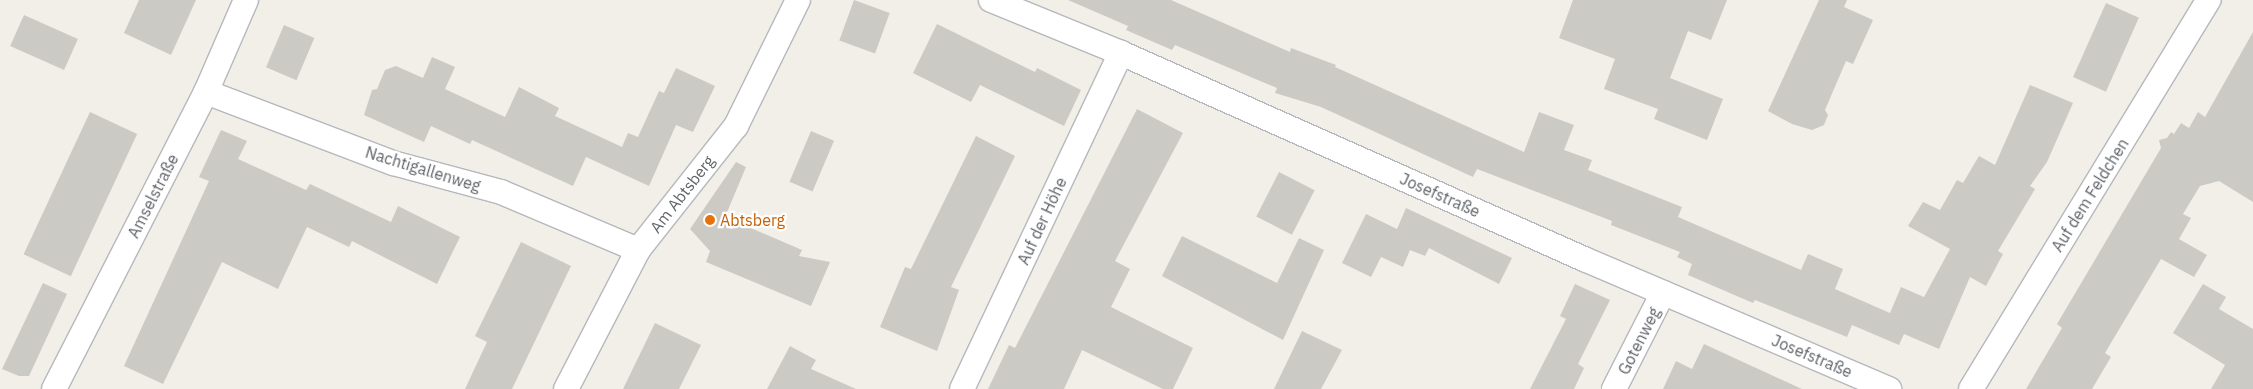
<!DOCTYPE html>
<html>
<head>
<meta charset="utf-8">
<style>
	body { margin:0 }
	#map { position:relative; width:2253px; height:389px; overflow:hidden; background:#f1efe8; font-family:"IBM Plex Sans",sans-serif }
	div>[style] { position:absolute }
	.building>* { inset:0; background:#cccac5; transform-origin:0 0 }
	.roads { filter:drop-shadow(1px 0 #b5b8bc) drop-shadow(-1px 0 #b5b8bc) drop-shadow(0 1px #b5b8bc) drop-shadow(0 -1px #b5b8bc) }
	.street>* { height:24px; margin:-12px; padding:0 12px; transform-origin:12px; border-radius:12px; background:#fff }
	.dots>* { width:14px; height:14px; translate:-50% -50%; box-sizing:border-box; border:2px solid #fff; border-radius:50% }
	span { translate:-50% -50%; white-space:nowrap; text-align:center; line-height:1.15; -webkit-text-stroke:4.5px #fff; paint-order:stroke }
	.street-label { font-size:16px; color:#5f6368 }
	.food-label { font-size:16px; color:#c56008 }
	.left { translate:0 -50%; text-align:left }
</style>
</head>
<body>
<div id="map">
	<div class="building">
		<div style="clip-path:polygon(139px 0,196px 0,171px 55px,124px 33px)"></div>
		<div style="left:854px;top:0;width:38px;height:43px;rotate:20deg"></div>
		<div style="clip-path:polygon(1068px 0,1171px 0,1290px 52px,1291px 48px,1336px 65px,1335px 67px,1524px 152px,1539px 112px,1574px 125px,1564px 150px,1592px 160px,1588px 170px,1682px 207px,1678px 217px,1801px 270px,1808px 254px,1843px 269px,1835px 289px,1890px 313px,1901px 287px,1924px 297px,1950px 249px,1908px 226px,1923px 202px,1940px 210px,1957px 180px,1963px 183px,1979px 156px,1995px 165px,2030px 85px,2073px 103px,2047px 162px,2030px 186px,2035px 189px,1998px 251px,2003px 254px,1986px 286px,1970px 277px,1939px 349px,1904px 334px,1899px 345px,1852px 325px,1847px 337px,1755px 300px,1753px 303px,1688px 275px,1692px 264px,1677px 257px,1680px 252px,1611px 225px,1612px 221px,1477px 169px,1473px 177px,1321px 107px,1275px 93px,1277px 88px,1175px 45px,1172px 50px,1126px 30px,1128px 26px)"></div>
		<div style="clip-path:polygon(1573px 0,1727px 0,1711px 40px,1688px 31px,1670px 78px,1723px 99px,1707px 140px,1654px 119px,1658px 109px,1604px 89px,1615px 59px,1559px 38px)"></div>
		<div style="clip-path:polygon(1819px 0,1847px 0,1844px 7px,1873px 20px,1853px 64px,1846px 61px,1825px 110px,1828px 115px,1824px 125px,1812px 130px,1792px 124px,1768px 111px)"></div>
		<div style="left:2106px;top:3px;width:36px;height:81px;rotate:24deg"></div>
		<div style="left:24px;top:15px;width:59px;height:34px;rotate:24deg"></div>
		<div style="clip-path:polygon(937px 24px,1035px 72px,1037px 68px,1081px 90px,1064px 126px,980px 85px,971px 102px,913px 73px)"></div>
		<div style="left:284px;top:25px;width:33px;height:46px;rotate:23deg"></div>
		<div style="clip-path:polygon(2253px 32px,2253px 202px,2219px 181px,2200px 186px,2183px 214px,2191px 218px,2179px 239px,2207px 255px,2194px 277px,2161px 259px,2105px 353px,2111px 357px,2092px 389px,2026px 389px,2062px 328px,2057px 324px,2161px 148px,2159px 140px,2167px 138px,2171px 132px,2174px 134px,2181px 123px,2189px 128px,2198px 112px,2205px 117px)"></div>
		<div style="clip-path:polygon(432px 57px,455px 67px,445px 89px,505px 117px,519px 87px,559px 108px,555px 116px,622px 147px,628px 133px,638px 137px,659px 91px,664px 93px,676px 68px,715px 86px,693px 132px,676px 125px,649px 186px,586px 157px,573px 186px,472px 140px,470px 144px,431px 126px,424px 142px,364px 115px,372px 90px,377px 89px,385px 70px,396px 66px,423px 78px)"></div>
		<div style="clip-path:polygon(1137px 109px,1183px 133px,1115px 261px,1130px 269px,1111px 307px,1193px 348px,1173px 389px,1163px 389px,1082px 350px,1064px 389px,988px 389px,1009px 345px,1015px 348px)"></div>
		<div style="left:90px;top:112px;width:52px;height:157px;rotate:25deg"></div>
		<div style="clip-path:polygon(221px 130px,247px 141px,238px 159px,306px 190px,310px 184px,391px 222px,398px 206px,460px 237px,437px 284px,352px 241px,349px 247px,307px 227px,278px 289px,222px 262px,163px 384px,124px 366px,209px 181px,199px 177px)"></div>
		<div style="left:811px;top:131px;width:25px;height:55px;rotate:23deg"></div>
		<div style="clip-path:polygon(976px 136px,1015px 156px,951px 287px,959px 290px,937px 351px,880px 327px,905px 267px,911px 269px)"></div>
		<div style="clip-path:polygon(736px 162px,746px 167px,725px 217px,802px 250px,799px 256px,830px 262px,811px 306px,706px 262px,710px 251px,690px 229px)"></div>
		<div style="left:1279px;top:172px;width:40px;height:50px;rotate:27deg"></div>
		<div style="clip-path:polygon(1406px 208px,1512px 258px,1499px 284px,1429px 248px,1425px 256px,1410px 250px,1403px 267px,1381px 257px,1371px 277px,1342px 263px,1366px 214px,1397px 229px)"></div>
		<div style="clip-path:polygon(1182px 236px,1277px 283px,1299px 238px,1324px 250px,1283px 340px,1162px 276px)"></div>
		<div style="clip-path:polygon(521px 242px,571px 266px,512px 389px,465px 389px,487px 342px,475px 336px)"></div>
		<div style="clip-path:polygon(43px 283px,67px 294px,29px 376px,19px 376px,2px 369px)"></div>
		<div style="clip-path:polygon(1575px 284px,1610px 300px,1578px 364px,1584px 368px,1574px 389px,1530px 389px,1566px 319px,1560px 316px)"></div>
		<div style="clip-path:polygon(2203px 284px,2226px 297px,2219px 309px,2253px 329px,2253px 389px,2211px 389px,2225px 365px,2173px 333px)"></div>
		<div style="clip-path:polygon(655px 323px,701px 345px,679px 389px,623px 389px)"></div>
		<div style="clip-path:polygon(1302px 331px,1342px 350px,1321px 389px,1274px 389px)"></div>
		<div style="clip-path:polygon(1704px 344px,1802px 389px,1663px 389px,1676px 361px,1692px 369px)"></div>
		<div style="clip-path:polygon(790px 346px,816px 360px,811px 369px,856px 389px,767px 389px)"></div>
	</div>
	<div class="roads">
		<div class="street">
			<div style="left:991px;top:0;width:140px;rotate:22.2deg"></div>
			<div style="left:1121px;top:53px;width:507px;rotate:23.99deg"></div>
			<div style="left:1584px;top:259px;width:332px;rotate:23.1deg"></div>
			<div style="left:206px;top:92px;width:200px;rotate:20.8deg"></div>
			<div style="left:393px;top:163px;width:112px;rotate:15deg"></div>
			<div style="left:501px;top:192px;width:149px;rotate:22.9deg"></div>
			<div style="left:54px;top:389px;width:334px;rotate:-62.9deg"></div>
			<div style="left:206px;top:92px;width:100px;rotate:-66.5deg"></div>
			<div style="left:566px;top:389px;width:157px;rotate:-62.6deg"></div>
			<div style="left:638px;top:250px;width:158px;rotate:-51.7deg"></div>
			<div style="left:736px;top:126px;width:140px;rotate:-63.8deg"></div>
			<div style="left:962px;top:389px;width:372px;rotate:-64.7deg"></div>
			<div style="left:1614px;top:389px;width:108px;rotate:-63deg"></div>
			<div style="left:1971px;top:389px;width:456px;rotate:-58.6deg"></div>
		</div>
	</div>
	<div class="dots">
		<div style="left:710px;top:220px;background:#e8710a"></div>
	</div>
	<div class="street-label">
		<span style="left:423px;top:169px;rotate:17deg">Nachtigallenweg</span>
		<span style="left:682px;top:194px;rotate:-52deg">Am Abtsberg</span>
		<span style="left:1440px;top:195px;rotate:24deg">Josefstraße</span>
		<span style="left:2090px;top:195px;rotate:-58deg">Auf dem Feldchen</span>
		<span style="left:153px;top:196px;rotate:-63deg">Amselstraße</span>
		<span style="left:1042px;top:221px;rotate:-65deg">Auf der Höhe</span>
		<span style="left:1639px;top:341px;rotate:-63deg">Gotenweg</span>
		<span style="left:1812px;top:356px;rotate:23deg">Josefstraße</span>
	</div>
	<div class="food-label">
		<span class="left" style="left:720px;top:220px">Abtsberg</span>
	</div>
</div>
</body>
</html>
